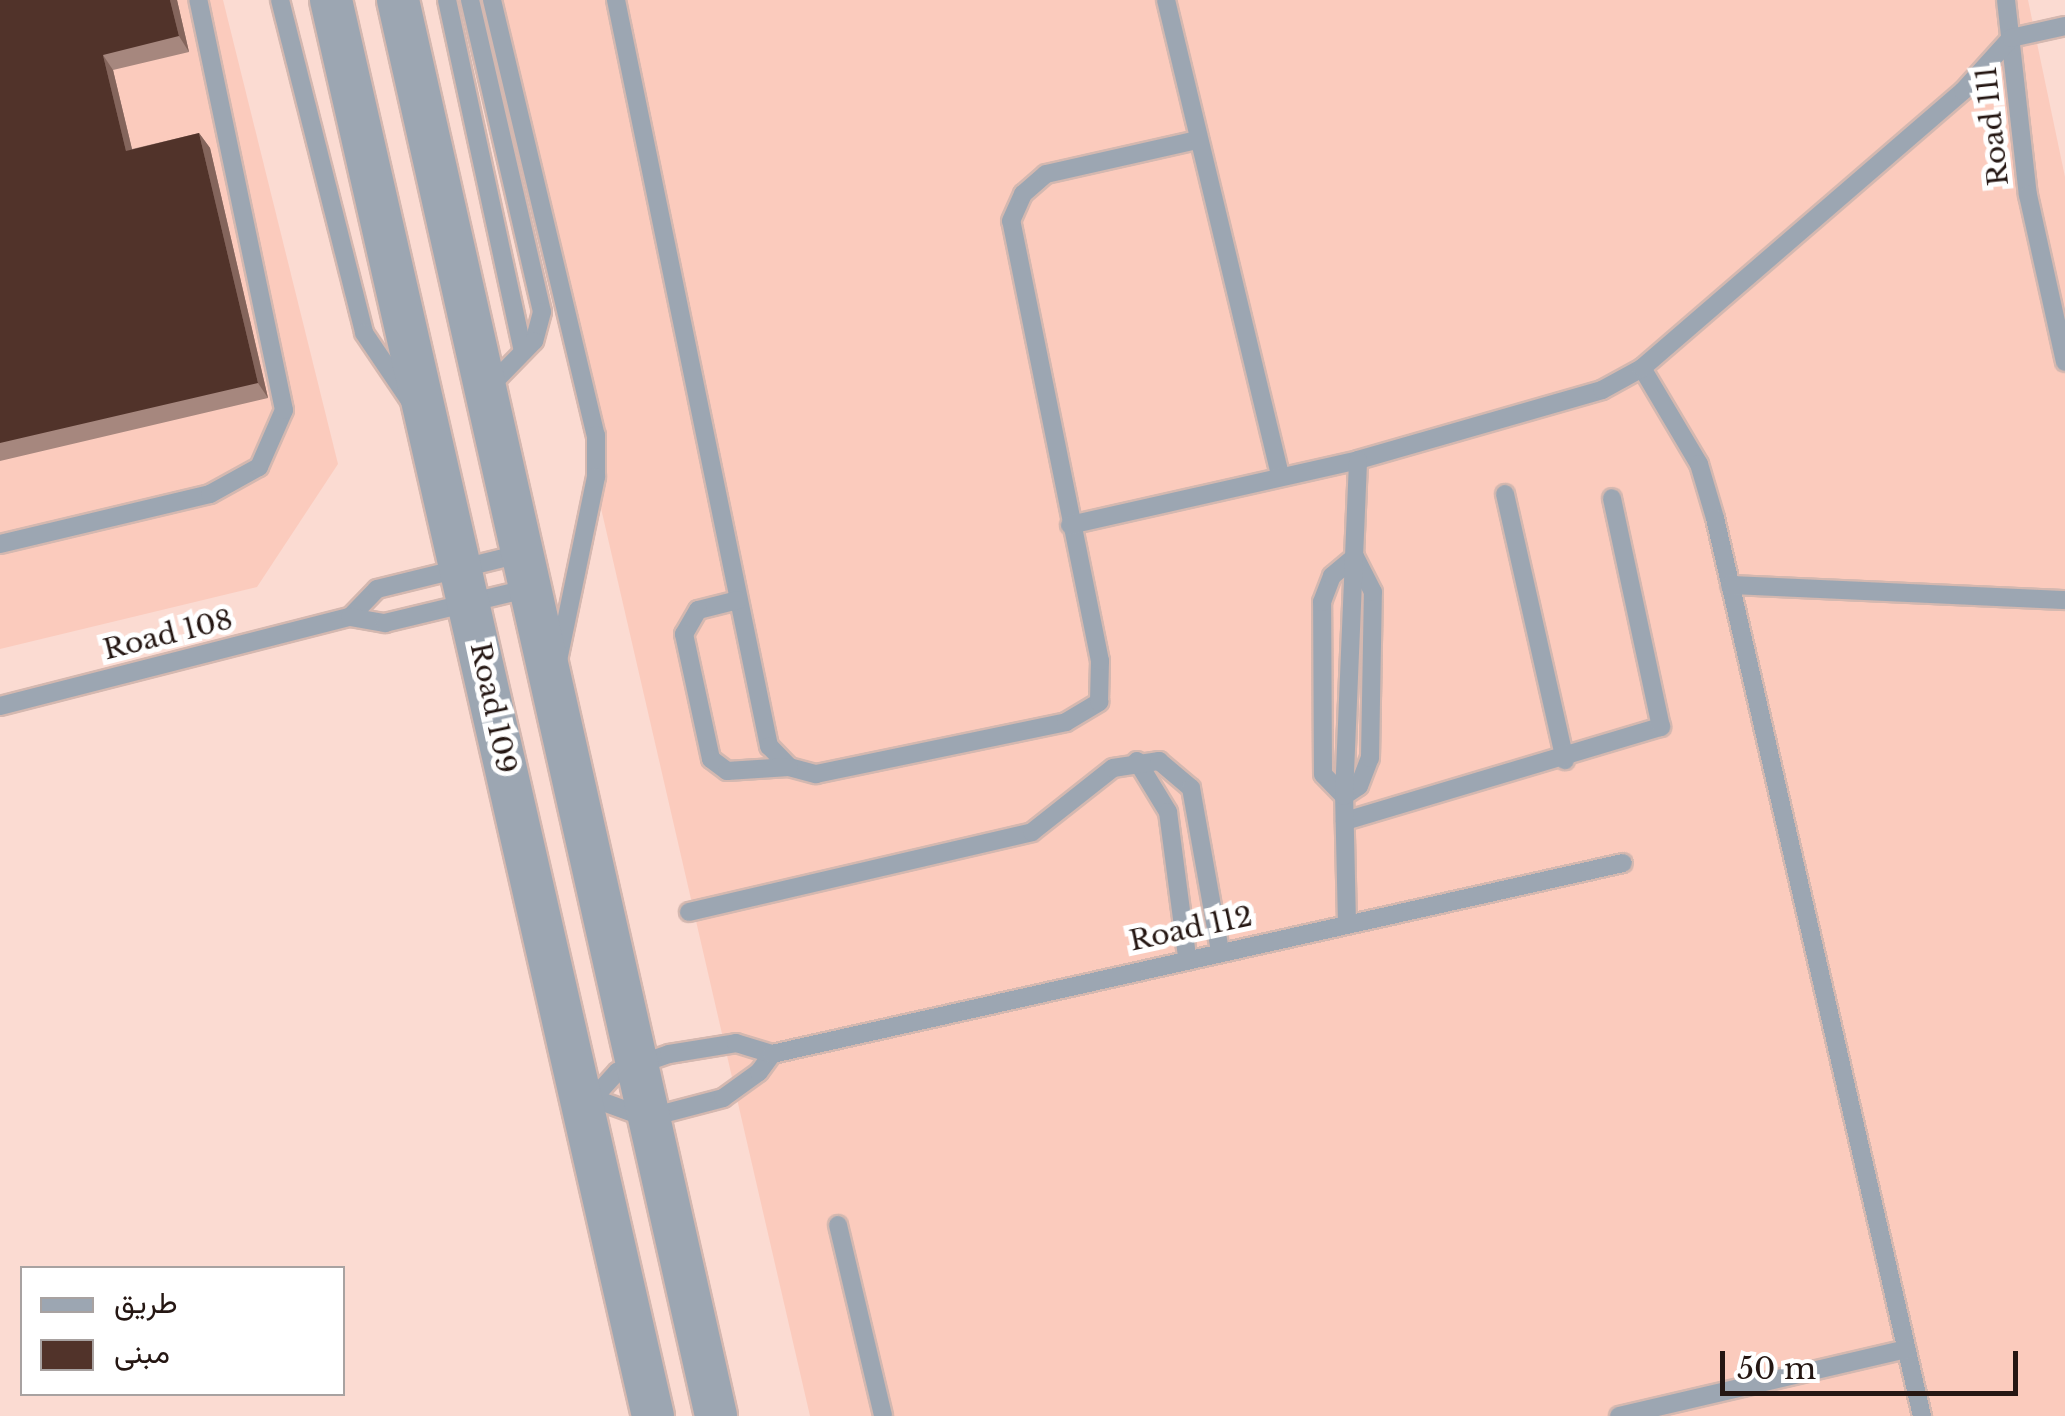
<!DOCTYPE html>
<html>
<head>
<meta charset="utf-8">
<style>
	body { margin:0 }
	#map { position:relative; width:2065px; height:1416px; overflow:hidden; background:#fbdbd2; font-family:"Libre Baskerville",Vazirmatn,serif }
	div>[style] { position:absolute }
	.built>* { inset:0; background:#fbcbbd }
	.roads { filter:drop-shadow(2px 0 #d4b8b0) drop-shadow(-2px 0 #d4b8b0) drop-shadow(0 2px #d4b8b0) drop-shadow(0 -2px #d4b8b0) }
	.service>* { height:18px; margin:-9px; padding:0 9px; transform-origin:9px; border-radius:9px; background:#9ca6b2 }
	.tertiary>* { height:42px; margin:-21px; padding:0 21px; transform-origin:21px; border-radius:21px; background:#9ca6b2 }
	.wall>* { inset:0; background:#a6877e }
	.shaded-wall>* { inset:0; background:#84655c }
	.building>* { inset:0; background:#51332a }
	span { translate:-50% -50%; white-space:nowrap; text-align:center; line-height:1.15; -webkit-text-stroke:10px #fff; paint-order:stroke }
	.street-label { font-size:28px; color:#251713 }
	.legend { position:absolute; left:20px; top:1266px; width:325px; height:130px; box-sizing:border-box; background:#fff; border:2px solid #a8a2a1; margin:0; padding:12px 18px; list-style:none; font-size:30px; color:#251713 }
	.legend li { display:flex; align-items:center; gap:20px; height:50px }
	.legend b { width:50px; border:2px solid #a8a2a1 }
	.scale { position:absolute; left:1720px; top:1351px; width:298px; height:45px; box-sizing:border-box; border:5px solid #251713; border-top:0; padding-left:12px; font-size:30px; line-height:35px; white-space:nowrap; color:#251713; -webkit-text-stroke:8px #fff; paint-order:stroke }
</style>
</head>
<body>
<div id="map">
	<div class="built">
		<div style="clip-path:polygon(0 0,223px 0,338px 464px,257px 587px,0 649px)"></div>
		<div style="clip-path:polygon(484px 0,2028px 0,2065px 177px,2065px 1416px,810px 1416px)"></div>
	</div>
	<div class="roads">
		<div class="service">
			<div style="left:280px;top:0;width:343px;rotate:75.8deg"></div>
			<div style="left:364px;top:333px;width:86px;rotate:55.9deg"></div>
			<div style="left:447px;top:0;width:360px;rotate:77.8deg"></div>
			<div style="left:470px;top:0;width:320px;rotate:77deg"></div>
			<div style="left:542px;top:312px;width:30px;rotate:105deg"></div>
			<div style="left:534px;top:341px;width:66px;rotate:134.4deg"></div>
			<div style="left:492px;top:0;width:447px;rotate:76.6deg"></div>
			<div style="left:596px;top:435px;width:42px;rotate:90deg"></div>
			<div style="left:596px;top:477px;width:188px;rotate:101.7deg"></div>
			<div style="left:616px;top:0;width:762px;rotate:78.41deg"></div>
			<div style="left:769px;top:746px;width:29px;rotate:46deg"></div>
			<div style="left:789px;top:767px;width:28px;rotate:15deg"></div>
			<div style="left:816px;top:774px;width:255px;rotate:-11.7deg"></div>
			<div style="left:1066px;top:722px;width:39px;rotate:-31deg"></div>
			<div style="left:1099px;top:702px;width:41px;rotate:-88.6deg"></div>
			<div style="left:1100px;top:661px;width:449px;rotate:-101.4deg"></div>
			<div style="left:1011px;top:221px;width:30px;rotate:-66deg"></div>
			<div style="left:1023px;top:194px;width:30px;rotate:-41deg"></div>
			<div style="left:1046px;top:174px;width:155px;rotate:-12.7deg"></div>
			<div style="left:1166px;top:0;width:489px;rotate:76.5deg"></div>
			<div style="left:2006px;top:0;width:196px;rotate:83.6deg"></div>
			<div style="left:2028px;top:195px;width:171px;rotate:77.5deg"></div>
			<div style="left:1642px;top:368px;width:112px;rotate:59.3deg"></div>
			<div style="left:1699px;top:464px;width:56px;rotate:73.5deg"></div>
			<div style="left:1715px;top:518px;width:922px;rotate:77.02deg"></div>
			<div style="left:1505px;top:494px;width:273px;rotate:77.3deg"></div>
			<div style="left:1070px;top:525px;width:295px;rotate:-12.7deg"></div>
			<div style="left:1358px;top:460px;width:254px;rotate:-16deg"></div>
			<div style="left:1602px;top:390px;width:46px;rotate:-28.8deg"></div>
			<div style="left:1642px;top:368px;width:424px;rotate:-40.8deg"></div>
			<div style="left:1963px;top:91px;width:72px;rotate:-47.8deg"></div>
			<div style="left:2011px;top:38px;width:55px;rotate:-12.5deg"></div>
			<div style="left:0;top:544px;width:216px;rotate:-13.4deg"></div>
			<div style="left:210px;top:494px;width:56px;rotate:-28.9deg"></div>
			<div style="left:259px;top:467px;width:62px;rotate:-66.3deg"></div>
			<div style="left:284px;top:410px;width:419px;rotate:-101.8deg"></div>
			<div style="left:1730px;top:585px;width:335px;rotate:2.6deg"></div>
			<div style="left:738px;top:600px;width:41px;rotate:166deg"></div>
			<div style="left:698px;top:610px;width:28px;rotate:120deg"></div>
			<div style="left:684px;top:634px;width:128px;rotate:77.8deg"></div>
			<div style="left:711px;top:759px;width:20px;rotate:37deg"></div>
			<div style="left:727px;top:771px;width:62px;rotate:-3.7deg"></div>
			<div style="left:350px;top:617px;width:39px;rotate:-46deg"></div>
			<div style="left:377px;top:589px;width:147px;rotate:-13.8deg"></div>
			<div style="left:0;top:706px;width:361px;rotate:-14.3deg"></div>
			<div style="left:350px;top:617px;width:36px;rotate:10deg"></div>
			<div style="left:385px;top:623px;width:146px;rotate:-13.5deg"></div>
			<div style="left:1137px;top:761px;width:60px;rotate:58.7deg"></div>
			<div style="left:1168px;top:812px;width:145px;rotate:82.5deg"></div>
			<div style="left:1344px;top:796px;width:30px;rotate:-134deg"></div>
			<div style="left:1323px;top:774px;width:172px;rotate:-90.3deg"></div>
			<div style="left:1322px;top:602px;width:28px;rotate:-69deg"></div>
			<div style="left:1332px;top:576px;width:30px;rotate:-40deg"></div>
			<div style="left:1344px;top:796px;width:18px;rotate:-34deg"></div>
			<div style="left:1359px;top:786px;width:30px;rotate:-69deg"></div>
			<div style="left:1370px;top:758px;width:166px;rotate:-89deg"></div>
			<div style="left:1373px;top:592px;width:39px;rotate:-117deg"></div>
			<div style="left:1345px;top:821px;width:330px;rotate:-16.6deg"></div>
			<div style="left:1661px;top:727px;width:234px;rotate:-102.1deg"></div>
			<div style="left:689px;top:912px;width:352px;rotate:-13.1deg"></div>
			<div style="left:1032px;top:832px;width:103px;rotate:-38.3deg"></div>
			<div style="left:1113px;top:768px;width:47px;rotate:-8.7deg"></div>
			<div style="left:1159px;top:761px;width:42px;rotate:40.2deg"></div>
			<div style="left:1191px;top:788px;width:165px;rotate:79.9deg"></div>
			<div style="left:1347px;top:924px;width:128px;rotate:-91.3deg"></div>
			<div style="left:1344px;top:796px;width:336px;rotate:-87.6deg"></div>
			<div style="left:587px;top:1096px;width:64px;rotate:20.1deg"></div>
			<div style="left:647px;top:1118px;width:79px;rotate:-14.7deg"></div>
			<div style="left:723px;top:1098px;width:44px;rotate:-35.8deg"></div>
			<div style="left:759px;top:1072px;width:22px;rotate:-54deg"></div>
			<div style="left:587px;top:1105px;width:45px;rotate:-47.7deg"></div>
			<div style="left:617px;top:1072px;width:55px;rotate:-19.1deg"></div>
			<div style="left:669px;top:1054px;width:68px;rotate:-9.3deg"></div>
			<div style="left:736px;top:1043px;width:38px;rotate:17deg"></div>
			<div style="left:772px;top:1054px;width:872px;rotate:-12.65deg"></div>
			<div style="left:838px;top:1225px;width:196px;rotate:76.7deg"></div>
			<div style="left:1619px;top:1416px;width:295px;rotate:-13.1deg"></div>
		</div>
		<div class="tertiary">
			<div style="left:331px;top:0;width:1452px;rotate:77.19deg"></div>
			<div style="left:398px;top:0;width:1451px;rotate:77.34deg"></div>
		</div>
	</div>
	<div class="wall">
		<div style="clip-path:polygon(0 0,177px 0,189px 52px,113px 70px,132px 149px,199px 133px,210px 148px,268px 398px,0 461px)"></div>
	</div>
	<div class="shaded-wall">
		<div style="clip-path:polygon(170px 0,177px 0,189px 52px,179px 36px)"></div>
		<div style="clip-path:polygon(103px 55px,113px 70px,136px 166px,126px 151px)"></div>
		<div style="clip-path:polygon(199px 133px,210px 148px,268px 398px,258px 383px)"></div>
	</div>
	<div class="building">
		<div style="clip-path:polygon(0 0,170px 0,179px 36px,103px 55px,126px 151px,199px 133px,258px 383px,0 443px)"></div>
	</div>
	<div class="street-label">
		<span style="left:1993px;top:126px;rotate:-96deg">Road 111</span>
		<span style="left:168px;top:635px;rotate:-14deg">Road 108</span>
		<span style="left:493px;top:708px;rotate:78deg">Road 109</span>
		<span style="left:1191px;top:929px;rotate:-12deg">Road 112</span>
	</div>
	<ul class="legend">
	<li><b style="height:12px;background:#9ca6b2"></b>طريق</li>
	<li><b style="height:28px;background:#51332a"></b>مبنى</li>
	</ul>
	<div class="scale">50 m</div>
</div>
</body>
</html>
